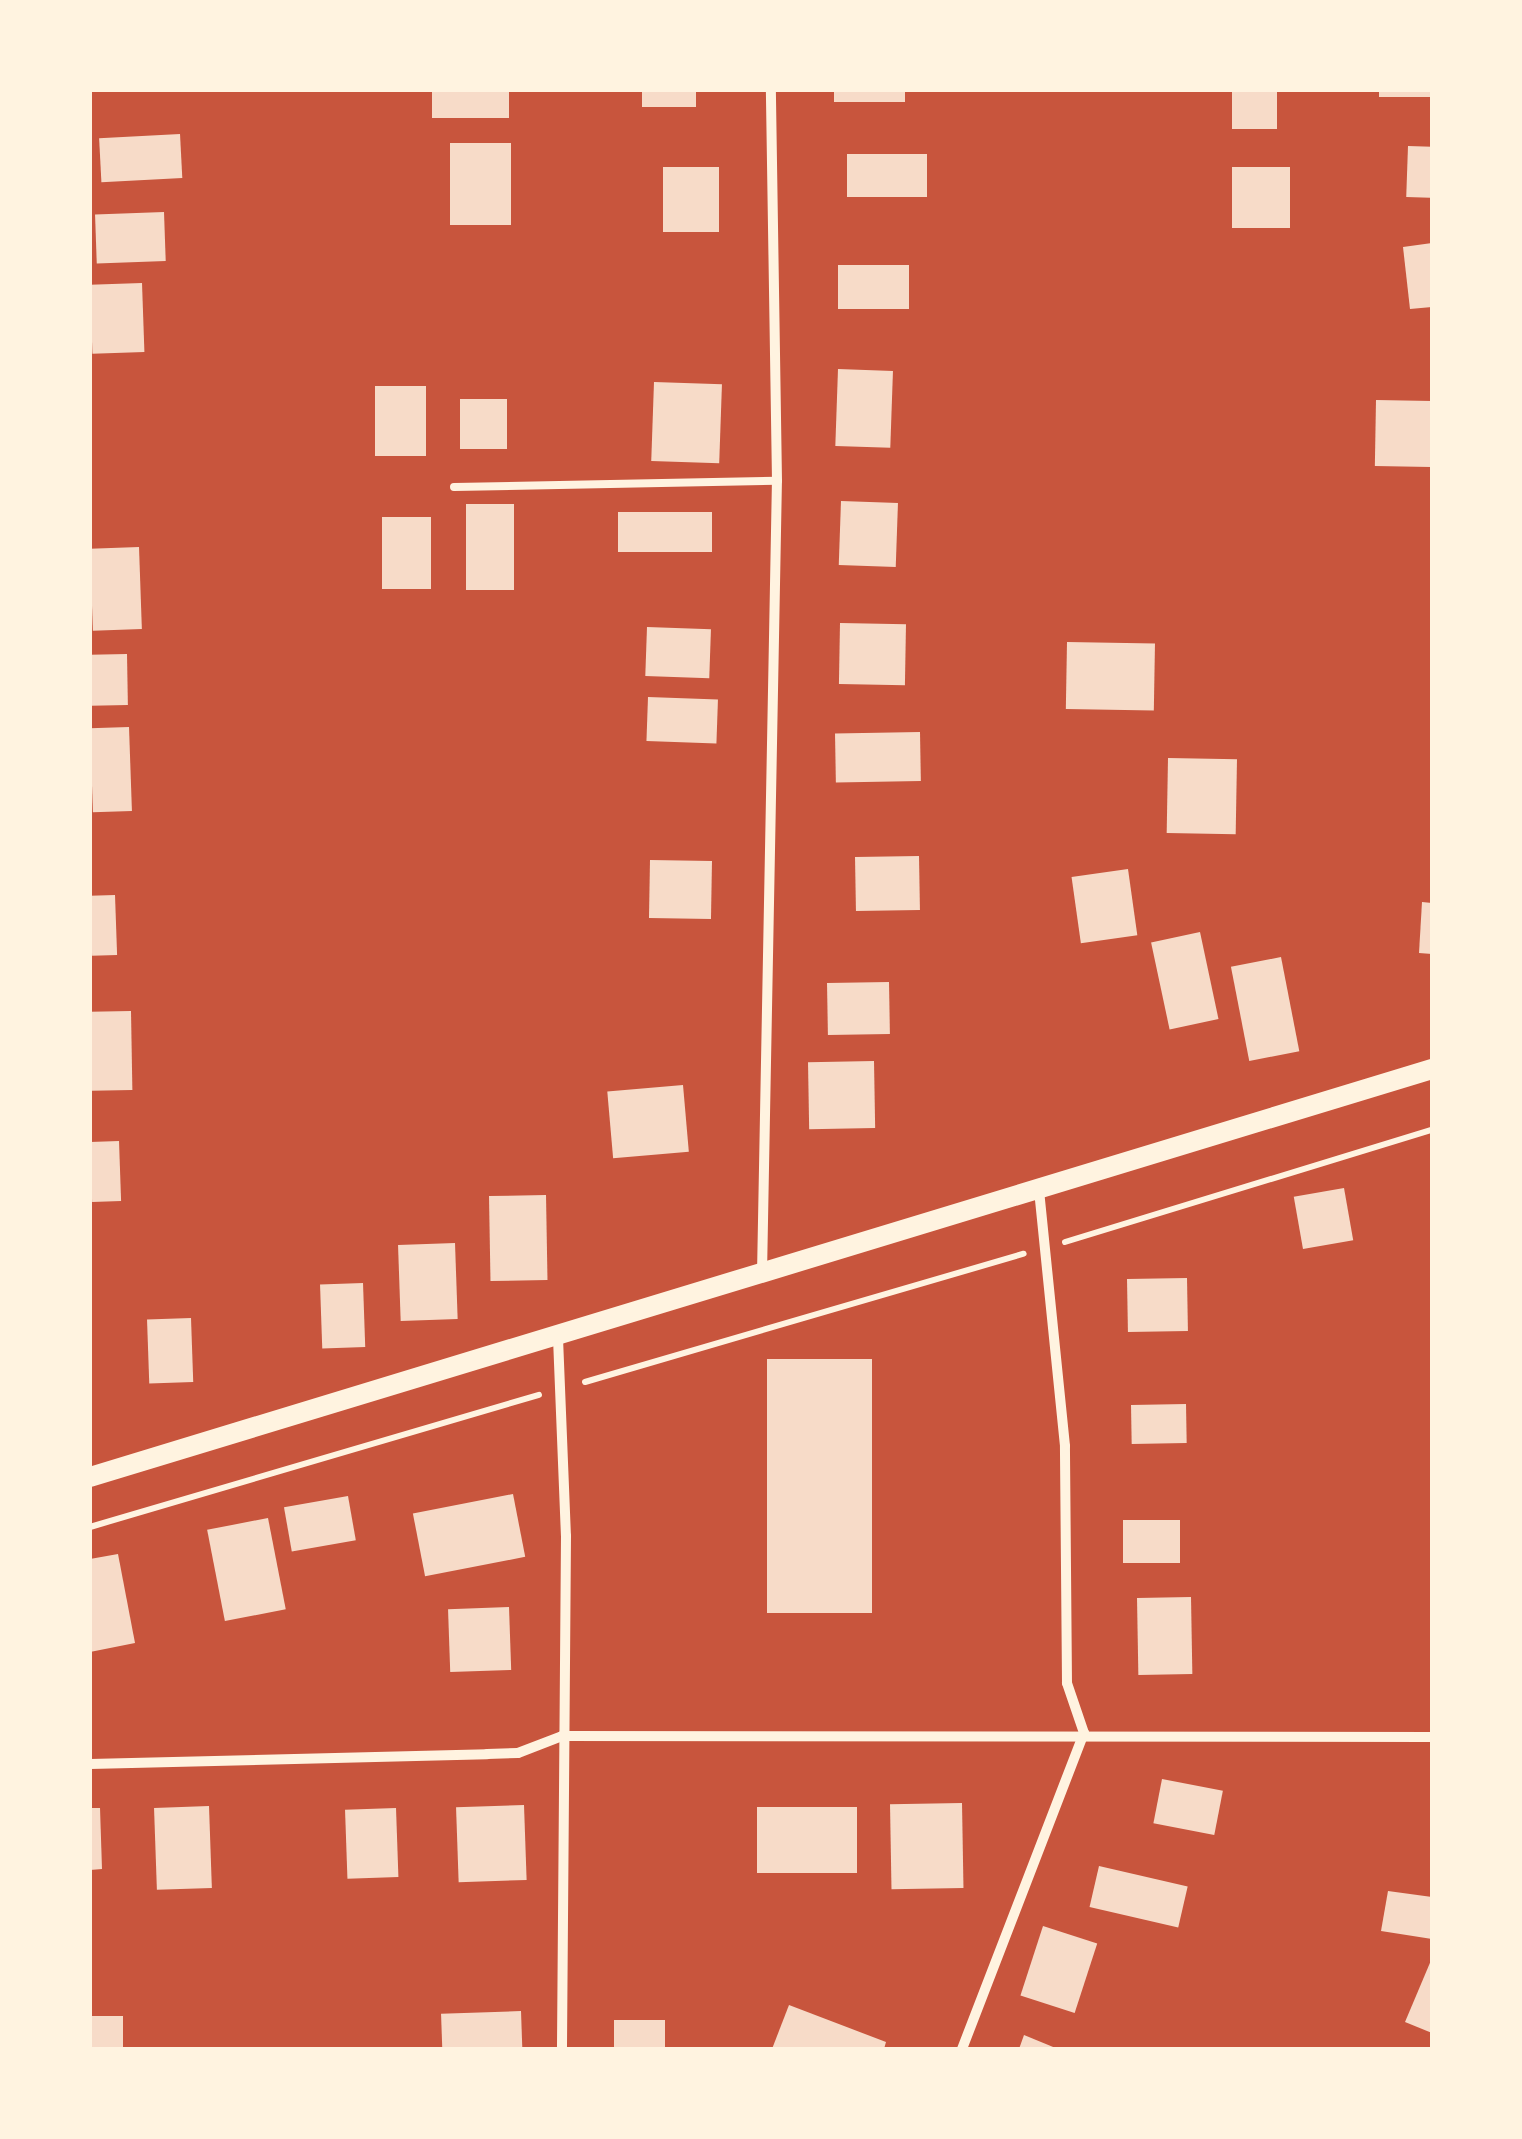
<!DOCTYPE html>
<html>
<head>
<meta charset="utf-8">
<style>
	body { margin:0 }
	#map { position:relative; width:1522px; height:2139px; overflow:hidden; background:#c8553d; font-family:"Source Sans 3",sans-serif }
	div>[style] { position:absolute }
	.building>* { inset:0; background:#f7dbc8; transform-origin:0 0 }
	.path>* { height:6px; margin:-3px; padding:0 3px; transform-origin:3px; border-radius:3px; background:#fff3e0 }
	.service>* { height:8px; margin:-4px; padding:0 4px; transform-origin:4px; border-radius:4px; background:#fff3e0 }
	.minor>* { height:10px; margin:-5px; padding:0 5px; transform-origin:5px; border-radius:5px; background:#fff3e0 }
	.secondary>* { height:20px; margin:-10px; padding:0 10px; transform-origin:10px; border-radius:10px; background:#fff3e0 }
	span { translate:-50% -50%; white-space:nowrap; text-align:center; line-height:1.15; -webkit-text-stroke:8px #fff3e0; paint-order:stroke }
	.frame { position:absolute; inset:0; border:92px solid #fff3e0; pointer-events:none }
</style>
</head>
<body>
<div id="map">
	<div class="building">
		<div style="left:432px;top:90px;width:77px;height:28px"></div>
		<div style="left:642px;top:90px;width:54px;height:17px"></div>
		<div style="left:834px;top:90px;width:71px;height:12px"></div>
		<div style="left:1232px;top:90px;width:45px;height:39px"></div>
		<div style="left:1379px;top:90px;width:53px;height:7px"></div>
		<div style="left:180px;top:134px;width:44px;height:81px;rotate:87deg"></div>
		<div style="left:450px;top:143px;width:61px;height:82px"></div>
		<div style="left:1408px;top:146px;width:24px;height:51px;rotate:2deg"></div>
		<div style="left:847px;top:154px;width:80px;height:43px"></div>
		<div style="left:663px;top:167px;width:56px;height:65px"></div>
		<div style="left:1232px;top:167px;width:58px;height:61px"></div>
		<div style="left:164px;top:212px;width:49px;height:69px;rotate:88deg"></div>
		<div style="clip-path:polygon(1432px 243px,1432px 307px,1410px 309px,1403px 247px)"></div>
		<div style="left:838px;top:265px;width:71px;height:44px"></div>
		<div style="left:142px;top:283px;width:69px;height:52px;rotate:88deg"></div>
		<div style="left:838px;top:369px;width:55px;height:77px;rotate:2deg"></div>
		<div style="left:654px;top:382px;width:68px;height:79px;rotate:2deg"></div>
		<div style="left:375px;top:386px;width:51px;height:70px"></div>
		<div style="left:460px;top:399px;width:47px;height:50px"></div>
		<div style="left:1376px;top:400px;width:56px;height:66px;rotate:1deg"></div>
		<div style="left:841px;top:501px;width:57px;height:64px;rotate:2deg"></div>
		<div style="left:466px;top:504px;width:48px;height:86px"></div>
		<div style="left:618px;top:512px;width:94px;height:40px"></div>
		<div style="left:382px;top:517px;width:49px;height:72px"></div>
		<div style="left:139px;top:547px;width:82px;height:49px;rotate:88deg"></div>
		<div style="left:840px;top:623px;width:66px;height:61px;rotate:1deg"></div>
		<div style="left:647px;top:627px;width:64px;height:49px;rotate:2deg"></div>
		<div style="left:1067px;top:642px;width:88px;height:67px;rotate:1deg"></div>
		<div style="left:127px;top:654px;width:51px;height:37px;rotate:89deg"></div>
		<div style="left:648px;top:697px;width:70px;height:44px;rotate:2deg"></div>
		<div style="left:129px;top:727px;width:84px;height:39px;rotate:88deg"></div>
		<div style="left:920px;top:732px;width:49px;height:85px;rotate:89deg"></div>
		<div style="left:1168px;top:758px;width:69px;height:75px;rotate:1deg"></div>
		<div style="left:919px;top:856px;width:54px;height:64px;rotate:89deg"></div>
		<div style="left:650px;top:860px;width:62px;height:58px;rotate:1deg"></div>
		<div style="left:1128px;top:869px;width:67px;height:57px;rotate:82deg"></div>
		<div style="left:115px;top:895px;width:60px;height:25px;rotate:88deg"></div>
		<div style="clip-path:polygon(1422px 902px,1432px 903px,1432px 954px,1419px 953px)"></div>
		<div style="left:1200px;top:932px;width:89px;height:50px;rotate:78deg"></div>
		<div style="left:1281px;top:957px;width:96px;height:51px;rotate:79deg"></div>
		<div style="left:889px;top:982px;width:52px;height:62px;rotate:89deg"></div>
		<div style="left:131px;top:1011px;width:79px;height:41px;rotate:89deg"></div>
		<div style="left:874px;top:1061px;width:67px;height:66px;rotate:89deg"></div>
		<div style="left:683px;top:1085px;width:67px;height:76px;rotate:85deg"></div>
		<div style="left:119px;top:1141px;width:60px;height:29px;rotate:88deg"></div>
		<div style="left:1344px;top:1188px;width:53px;height:51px;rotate:80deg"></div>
		<div style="left:546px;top:1195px;width:85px;height:57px;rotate:89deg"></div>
		<div style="left:455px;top:1243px;width:76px;height:57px;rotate:88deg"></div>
		<div style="left:1187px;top:1278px;width:53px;height:60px;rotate:89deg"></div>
		<div style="left:363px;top:1283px;width:64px;height:43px;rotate:88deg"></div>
		<div style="left:191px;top:1318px;width:64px;height:44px;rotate:88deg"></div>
		<div style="left:767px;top:1359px;width:105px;height:254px"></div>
		<div style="left:1186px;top:1404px;width:39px;height:55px;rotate:89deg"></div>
		<div style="left:513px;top:1494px;width:64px;height:102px;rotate:79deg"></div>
		<div style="left:348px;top:1496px;width:45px;height:65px;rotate:80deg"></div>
		<div style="left:268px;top:1518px;width:93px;height:62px;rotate:79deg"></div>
		<div style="left:1180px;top:1520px;width:43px;height:57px;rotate:90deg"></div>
		<div style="clip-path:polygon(118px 1554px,135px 1643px,90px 1652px,90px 1559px)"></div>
		<div style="left:1191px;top:1597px;width:77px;height:54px;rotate:89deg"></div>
		<div style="left:509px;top:1607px;width:63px;height:61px;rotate:88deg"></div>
		<div style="left:1162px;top:1779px;width:62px;height:45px;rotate:11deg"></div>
		<div style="left:962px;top:1803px;width:85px;height:72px;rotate:89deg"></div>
		<div style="left:524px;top:1805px;width:75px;height:68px;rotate:88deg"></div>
		<div style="left:209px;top:1806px;width:82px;height:55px;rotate:88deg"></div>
		<div style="left:857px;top:1807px;width:66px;height:100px;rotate:90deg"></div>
		<div style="clip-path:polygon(90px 1808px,100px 1808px,102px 1869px,90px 1870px)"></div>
		<div style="left:396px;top:1808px;width:69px;height:51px;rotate:88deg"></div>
		<div style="left:1099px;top:1866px;width:91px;height:42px;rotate:13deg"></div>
		<div style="clip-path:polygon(1388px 1891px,1432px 1897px,1432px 1939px,1381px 1931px)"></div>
		<div style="left:1043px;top:1926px;width:57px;height:73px;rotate:18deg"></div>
		<div style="clip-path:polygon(1432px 1958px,1432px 2033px,1405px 2022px)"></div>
		<div style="clip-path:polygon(789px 2005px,886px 2042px,884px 2049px,772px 2049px)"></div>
		<div style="left:521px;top:2011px;width:38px;height:80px;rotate:88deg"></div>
		<div style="left:90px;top:2016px;width:33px;height:33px"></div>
		<div style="left:665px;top:2020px;width:29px;height:51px;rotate:90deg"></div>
		<div style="clip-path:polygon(1024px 2035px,1058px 2049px,1019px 2049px)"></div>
	</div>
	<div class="path">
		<div style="left:1065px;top:1242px;width:384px;rotate:-17deg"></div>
		<div style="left:585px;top:1382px;width:457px;rotate:-16.3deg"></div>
		<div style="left:90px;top:1527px;width:468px;rotate:-16.4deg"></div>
	</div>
	<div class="service">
		<div style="left:454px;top:487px;width:323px;rotate:-1.1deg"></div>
	</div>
	<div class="minor">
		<div style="left:762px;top:1274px;width:793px;rotate:-88.92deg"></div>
		<div style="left:777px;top:481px;width:391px;rotate:-90.9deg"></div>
		<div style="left:558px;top:1338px;width:198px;rotate:87.7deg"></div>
		<div style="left:566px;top:1536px;width:513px;rotate:90.45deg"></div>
		<div style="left:90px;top:1764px;width:397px;rotate:-1.4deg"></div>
		<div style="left:487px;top:1754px;width:31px;rotate:-2deg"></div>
		<div style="left:518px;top:1753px;width:47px;rotate:-21.1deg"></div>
		<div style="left:562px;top:1736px;width:870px;rotate:0.07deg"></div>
		<div style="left:962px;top:2049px;width:339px;rotate:-68.9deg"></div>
		<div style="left:1084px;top:1733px;width:53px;rotate:-108.8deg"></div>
		<div style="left:1067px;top:1683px;width:237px;rotate:-90.5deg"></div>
		<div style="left:1065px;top:1446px;width:256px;rotate:-95.8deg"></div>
	</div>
	<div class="secondary">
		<div style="left:90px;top:1477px;width:1403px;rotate:-16.91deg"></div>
	</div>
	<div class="frame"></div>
</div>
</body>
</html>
